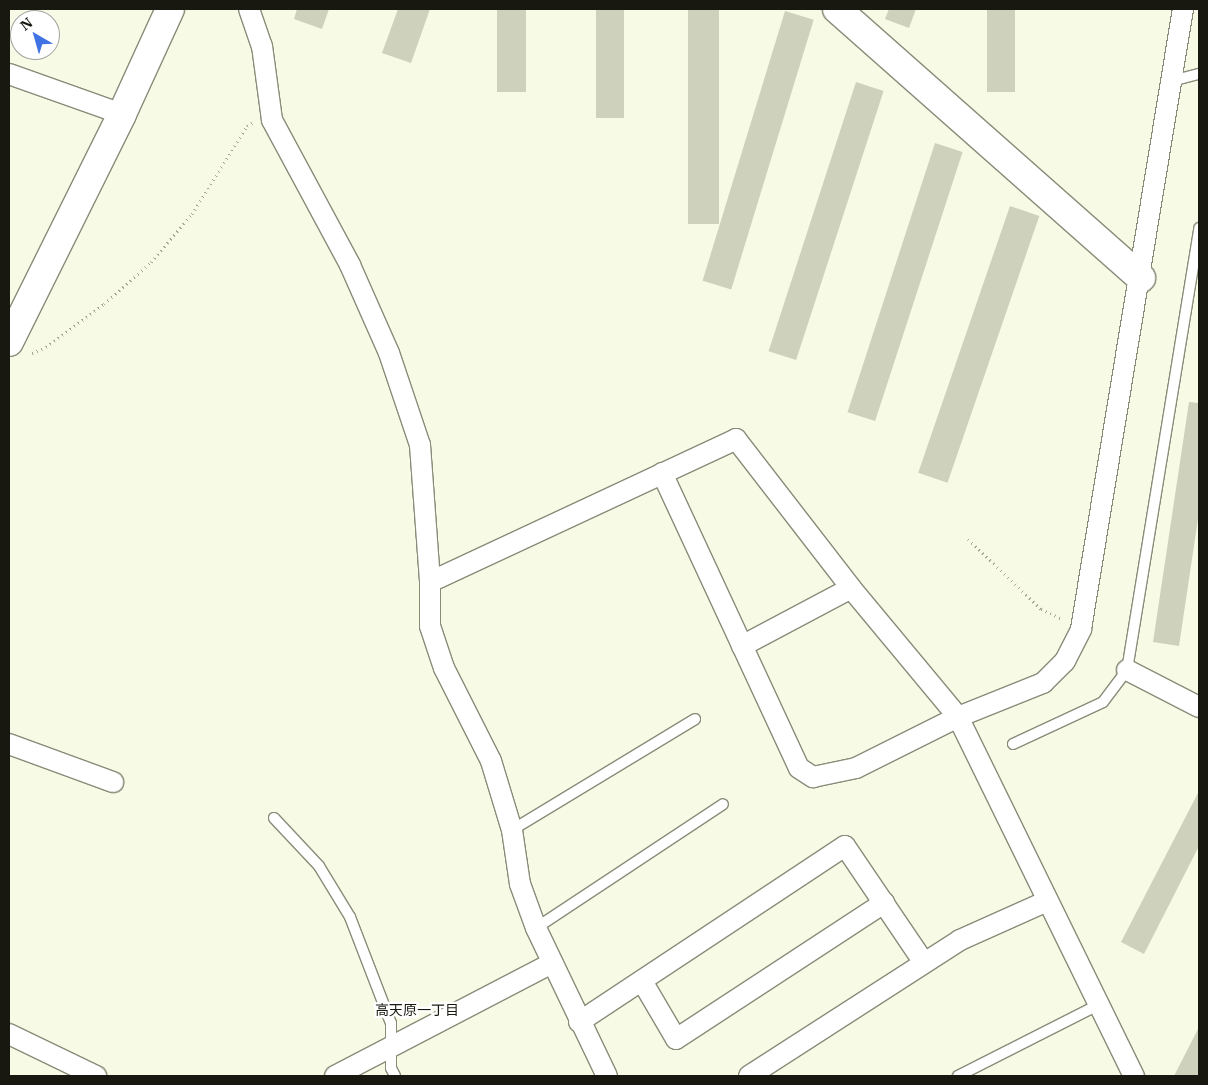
<!DOCTYPE html>
<html>
<head>
<meta charset="utf-8">
<style>
	body { margin:0 }
	#map { position:relative; width:1208px; height:1085px; overflow:hidden; background:#f7fae5; font-family:"IBM Plex Serif","Noto Sans JP",serif }
	div>[style] { position:absolute }
	.building>* { inset:0; background:#ced1bc; transform-origin:0 0 }
	.path>* { height:3px; margin-top:-1.5px; transform-origin:0; background:repeating-linear-gradient(90deg,#a4a696 0 1px,transparent 0 5px) }
	.roads { filter:drop-shadow(1px 0 #898c79) drop-shadow(-1px 0 #898c79) drop-shadow(0 1px #898c79) drop-shadow(0 -1px #898c79) }
	.lane>* { height:10px; margin:-5px; padding:0 5px; transform-origin:5px; border-radius:5px; background:#fff }
	.street>* { height:20px; margin:-10px; padding:0 10px; transform-origin:10px; border-radius:10px; background:#fff }
	.secondary>* { height:28px; margin:-14px; padding:0 14px; transform-origin:14px; border-radius:14px; background:#fff }
	span { translate:-50% -50%; white-space:nowrap; text-align:center; line-height:1.15; -webkit-text-stroke:4.5px #fff; paint-order:stroke }
	.neighbourhood-label { font-size:14px; color:#181811 }
	.frame { position:absolute; inset:0; border:10px solid #181811; pointer-events:none }
	.north { position:absolute; left:10px; top:10px; width:50px; height:50px; box-sizing:border-box; background:#fff; border:1px solid #a3a3a0; border-radius:50%; rotate:322deg; font-size:14px; font-weight:700; line-height:20px; text-align:center; color:#181811 }
	.north::after { content:''; display:block; margin:auto; width:18px; height:22px; background:#4073e4; clip-path:polygon(50% 0,100% 100%,50% 72%,0 100%) }
</style>
</head>
<body>
<div id="map">
	<div class="building">
		<div style="clip-path:polygon(297px 9px,329px 9px,322px 29px,294px 19px)"></div>
		<div style="clip-path:polygon(398px 9px,430px 9px,411px 63px,382px 53px)"></div>
		<div style="left:497px;top:9px;width:29px;height:83px"></div>
		<div style="left:596px;top:9px;width:28px;height:109px"></div>
		<div style="left:688px;top:9px;width:31px;height:215px"></div>
		<div style="clip-path:polygon(889px 9px,916px 9px,909px 28px,885px 19px)"></div>
		<div style="left:987px;top:9px;width:28px;height:83px"></div>
		<div style="left:785px;top:11px;width:30px;height:282px;rotate:17deg"></div>
		<div style="left:856px;top:82px;width:29px;height:283px;rotate:18deg"></div>
		<div style="left:935px;top:143px;width:29px;height:283px;rotate:18deg"></div>
		<div style="left:1010px;top:206px;width:31px;height:282px;rotate:19deg"></div>
		<div style="clip-path:polygon(1189px 402px,1199px 403px,1199px 512px,1179px 646px,1153px 642px)"></div>
		<div style="clip-path:polygon(1199px 791px,1199px 846px,1144px 954px,1121px 942px)"></div>
		<div style="clip-path:polygon(1199px 1027px,1199px 1076px,1174px 1076px)"></div>
	</div>
	<div class="path">
		<div style="left:32px;top:353px;width:15px;rotate:-23deg"></div>
		<div style="left:46px;top:347px;width:72px;rotate:-36.6deg"></div>
		<div style="left:104px;top:304px;width:63px;rotate:-41.8deg"></div>
		<div style="left:151px;top:262px;width:63px;rotate:-49.5deg"></div>
		<div style="left:192px;top:214px;width:104px;rotate:-58deg"></div>
		<div style="left:247px;top:126px;width:6px;rotate:-31deg"></div>
		<div style="left:968px;top:539px;width:101px;rotate:43.8deg"></div>
		<div style="left:1041px;top:609px;width:23px;rotate:25deg"></div>
	</div>
	<div class="roads">
		<div class="lane">
			<div style="left:1172px;top:81px;width:28px;rotate:-15deg"></div>
			<div style="left:1013px;top:744px;width:99px;rotate:-25deg"></div>
			<div style="left:1103px;top:702px;width:40px;rotate:-53deg"></div>
			<div style="left:1127px;top:670px;width:448px;rotate:-80.7deg"></div>
			<div style="left:274px;top:818px;width:66px;rotate:46.8deg"></div>
			<div style="left:319px;top:866px;width:60px;rotate:58.7deg"></div>
			<div style="left:350px;top:917px;width:114px;rotate:68.9deg"></div>
			<div style="left:391px;top:1023px;width:45px;rotate:90deg"></div>
			<div style="left:391px;top:1068px;width:9px;rotate:63deg"></div>
			<div style="left:512px;top:830px;width:214px;rotate:-31.2deg"></div>
			<div style="left:536px;top:928px;width:224px;rotate:-33.5deg"></div>
			<div style="left:958px;top:1076px;width:157px;rotate:-26.9deg"></div>
		</div>
		<div class="street">
			<div style="left:249px;top:9px;width:39px;rotate:71deg"></div>
			<div style="left:262px;top:46px;width:75px;rotate:82.3deg"></div>
			<div style="left:272px;top:120px;width:165px;rotate:61.7deg"></div>
			<div style="left:350px;top:265px;width:96px;rotate:66.1deg"></div>
			<div style="left:389px;top:353px;width:97px;rotate:71.4deg"></div>
			<div style="left:420px;top:445px;width:137px;rotate:85.8deg"></div>
			<div style="left:430px;top:582px;width:338px;rotate:-25deg"></div>
			<div style="left:736px;top:439px;width:188px;rotate:52.3deg"></div>
			<div style="left:851px;top:588px;width:168px;rotate:50.3deg"></div>
			<div style="left:958px;top:717px;width:400px;rotate:63.9deg"></div>
			<div style="left:9px;top:74px;width:120px;rotate:19.5deg"></div>
			<div style="left:662px;top:473px;width:325px;rotate:65.1deg"></div>
			<div style="left:799px;top:768px;width:17px;rotate:33deg"></div>
			<div style="left:813px;top:777px;width:44px;rotate:-11.8deg"></div>
			<div style="left:856px;top:768px;width:114px;rotate:-26.6deg"></div>
			<div style="left:958px;top:717px;width:92px;rotate:-21.8deg"></div>
			<div style="left:1043px;top:683px;width:31px;rotate:-45deg"></div>
			<div style="left:1065px;top:661px;width:36px;rotate:-63deg"></div>
			<div style="left:1081px;top:629px;width:628px;rotate:-80.66deg"></div>
			<div style="left:430px;top:582px;width:44px;rotate:90deg"></div>
			<div style="left:430px;top:626px;width:44px;rotate:71.6deg"></div>
			<div style="left:444px;top:668px;width:104px;rotate:63.2deg"></div>
			<div style="left:491px;top:761px;width:72px;rotate:73.1deg"></div>
			<div style="left:512px;top:830px;width:55px;rotate:81.6deg"></div>
			<div style="left:520px;top:884px;width:47px;rotate:70deg"></div>
			<div style="left:536px;top:928px;width:164px;rotate:64.4deg"></div>
			<div style="left:742px;top:646px;width:123px;rotate:-28deg"></div>
			<div style="left:1127px;top:670px;width:81px;rotate:27.2deg"></div>
			<div style="left:9px;top:744px;width:111px;rotate:20.1deg"></div>
			<div style="left:642px;top:981px;width:67px;rotate:59.6deg"></div>
			<div style="left:676px;top:1039px;width:249px;rotate:-33.2deg"></div>
			<div style="left:579px;top:1022px;width:319px;rotate:-33.5deg"></div>
			<div style="left:845px;top:846px;width:139px;rotate:55.9deg"></div>
			<div style="left:9px;top:1034px;width:97px;rotate:25.8deg"></div>
			<div style="left:335px;top:1076px;width:245px;rotate:-27.5deg"></div>
			<div style="left:749px;top:1076px;width:251px;rotate:-32.8deg"></div>
			<div style="left:960px;top:940px;width:95px;rotate:-24.1deg"></div>
		</div>
		<div class="secondary">
			<div style="left:837px;top:9px;width:406px;rotate:41.5deg"></div>
			<div style="left:9px;top:342px;width:254px;rotate:-63.6deg"></div>
			<div style="left:122px;top:114px;width:115px;rotate:-65.4deg"></div>
		</div>
	</div>
	<div class="neighbourhood-label">
		<span style="left:417px;top:1010px">高天原一丁目</span>
	</div>
	<div class="frame"></div>
	<div class="north">N</div>
</div>
</body>
</html>
